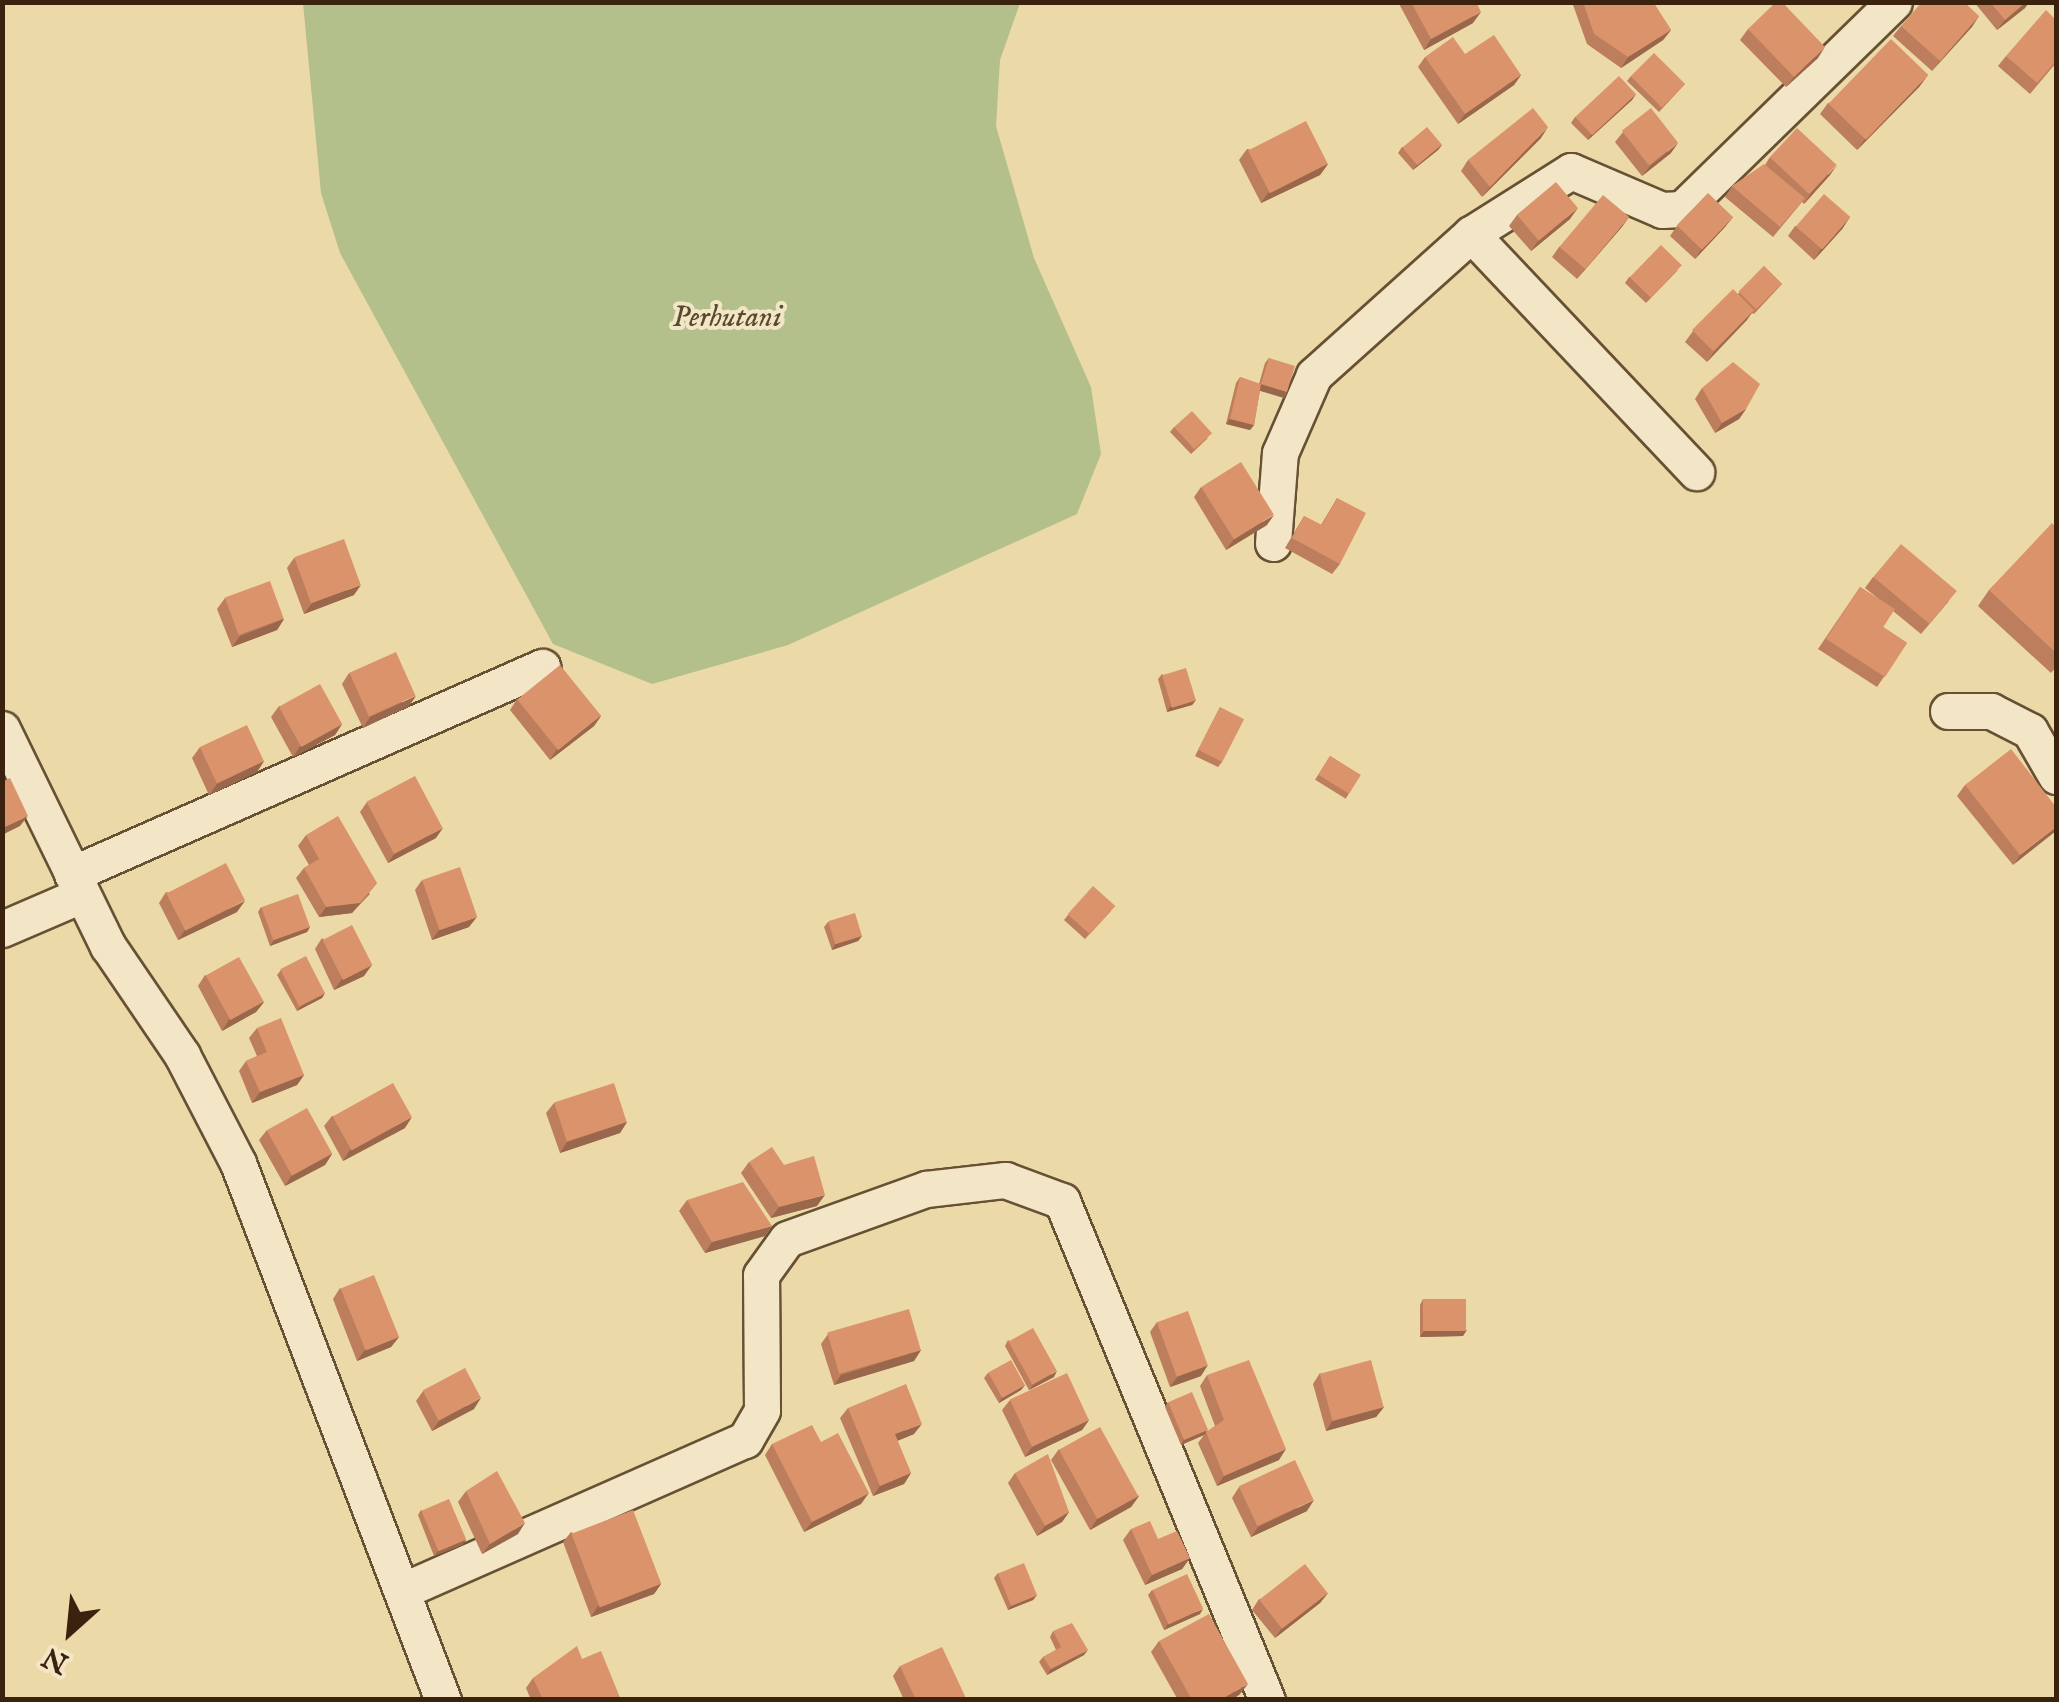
<!DOCTYPE html>
<html>
<head>
<meta charset="utf-8">
<style>
	body { margin:0 }
	#map { position:relative; width:2059px; height:1702px; overflow:hidden; background:#ecd9a8; font-family:"IM FELL English",serif }
	div>[style] { position:absolute }
	.green>* { inset:0; background:#b3c08b }
	.roads { filter:drop-shadow(2px 0 #675034) drop-shadow(-2px 0 #675034) drop-shadow(0 2px #675034) drop-shadow(0 -2px #675034) }
	.minor>* { height:35px; margin:-17.5px; padding:0 17.5px; transform-origin:17.5px; border-radius:17.5px; background:#f3e6c6 }
	.wall>* { inset:0; background:#bc7e5c; transform-origin:0 0 }
	.shaded-wall>* { inset:0; background:#99674b }
	.building>* { inset:0; background:#db936b; transform-origin:0 0 }
	span { translate:-50% -50%; white-space:nowrap; text-align:center; line-height:1.15; -webkit-text-stroke:8px #f3e6c6; paint-order:stroke }
	.park-label { font-size:30px; color:#594a2d; font-style:italic }
	.frame { position:absolute; inset:0; border:5px solid #3b220e; pointer-events:none }
	.north { position:absolute; left:20px; top:1582px; width:100px; height:100px; -webkit-text-stroke:8px #f3e6c6; paint-order:stroke; rotate:207deg; font-size:28px; font-weight:700; line-height:40px; text-align:center; color:#3b220e }
	.north::after { content:''; display:block; margin:auto; width:35px; height:45px; background:#3b220e; clip-path:polygon(50% 0,100% 100%,50% 72%,0 100%) }
</style>
</head>
<body>
<div id="map">
	<div class="green">
		<div style="clip-path:polygon(303px 3px,1020px 3px,1000px 60px,996px 126px,1034px 258px,1091px 387px,1101px 454px,1077px 514px,788px 645px,652px 684px,553px 644px,340px 253px,321px 193px)"></div>
	</div>
	<div class="roads">
		<div class="minor">
			<div style="left:1471px;top:234px;width:328px;rotate:46.6deg"></div>
			<div style="left:1273px;top:543px;width:90px;rotate:-85.6deg"></div>
			<div style="left:1280px;top:453px;width:85px;rotate:-66.4deg"></div>
			<div style="left:1314px;top:375px;width:211px;rotate:-41.9deg"></div>
			<div style="left:1471px;top:234px;width:118px;rotate:-32.2deg"></div>
			<div style="left:1571px;top:171px;width:99px;rotate:23.2deg"></div>
			<div style="left:1662px;top:210px;width:20px;rotate:-3deg"></div>
			<div style="left:1682px;top:209px;width:296px;rotate:-44.3deg"></div>
			<div style="left:1948px;top:711px;width:43px"></div>
			<div style="left:1991px;top:711px;width:44px;rotate:27.1deg"></div>
			<div style="left:2030px;top:731px;width:52px;rotate:60deg"></div>
			<div style="left:2px;top:729px;width:242px;rotate:64deg"></div>
			<div style="left:108px;top:946px;width:132px;rotate:55.8deg"></div>
			<div style="left:182px;top:1055px;width:122px;rotate:62.6deg"></div>
			<div style="left:238px;top:1163px;width:575px;rotate:69.11deg"></div>
			<div style="left:72px;top:874px;width:514px;rotate:-23.77deg"></div>
			<div style="left:2px;top:929px;width:86px;rotate:-23.3deg"></div>
			<div style="left:402px;top:1591px;width:375px;rotate:-23.8deg"></div>
			<div style="left:745px;top:1440px;width:34px;rotate:-60deg"></div>
			<div style="left:762px;top:1410px;width:135px;rotate:-90.4deg"></div>
			<div style="left:761px;top:1275px;width:44px;rotate:-54.2deg"></div>
			<div style="left:787px;top:1239px;width:148px;rotate:-19.8deg"></div>
			<div style="left:926px;top:1189px;width:80px;rotate:-6.5deg"></div>
			<div style="left:1005px;top:1180px;width:61px;rotate:20.2deg"></div>
			<div style="left:1062px;top:1201px;width:539px;rotate:67.67deg"></div>
		</div>
	</div>
	<div class="wall">
		<div style="clip-path:polygon(1398px 2px,1476px 2px,1473px 23px,1424px 50px)"></div>
		<div style="clip-path:polygon(1572px 2px,1653px 2px,1671px 30px,1663px 40px,1621px 68px,1587px 44px)"></div>
		<div style="clip-path:polygon(1974px 2px,2029px 2px,2025px 8px,1997px 30px)"></div>
		<div style="clip-path:polygon(1979px 16px,1932px 71px,1893px 36px,1901px 26px)"></div>
		<div style="clip-path:polygon(1748px 29px,1818px 58px,1786px 87px,1740px 40px)"></div>
		<div style="clip-path:polygon(1465px 54px,1521px 75px,1514px 85px,1458px 124px,1418px 67px,1425px 57px)"></div>
		<div style="clip-path:polygon(2006px 56px,2056px 63px,2030px 94px,1998px 66px)"></div>
		<div style="clip-path:polygon(1631px 76px,1685px 84px,1659px 112px,1627px 81px)"></div>
		<div style="clip-path:polygon(1920px 86px,1857px 150px,1820px 114px,1828px 103px)"></div>
		<div style="clip-path:polygon(1636px 94px,1632px 100px,1588px 140px,1571px 123px,1575px 117px)"></div>
		<div style="clip-path:polygon(1623px 132px,1671px 153px,1642px 176px,1615px 142px)"></div>
		<div style="clip-path:polygon(1541px 138px,1482px 197px,1461px 171px,1468px 160px)"></div>
		<div style="clip-path:polygon(1442px 145px,1438px 150px,1413px 170px,1398px 153px,1402px 147px)"></div>
		<div style="clip-path:polygon(1247px 149px,1328px 164px,1320px 175px,1261px 203px,1239px 160px)"></div>
		<div style="clip-path:polygon(1770px 157px,1830px 175px,1804px 204px,1802px 202px,1773px 237px,1725px 197px,1732px 186px,1765px 165px)"></div>
		<div style="clip-path:polygon(1517px 215px,1570px 219px,1531px 251px,1509px 226px)"></div>
		<div style="clip-path:polygon(1629px 217px,1577px 279px,1552px 257px,1559px 247px)"></div>
		<div style="clip-path:polygon(1733px 217px,1725px 227px,1695px 259px,1670px 236px,1677px 226px)"></div>
		<div style="clip-path:polygon(1795px 226px,1843px 228px,1814px 260px,1788px 236px)"></div>
		<div style="clip-path:polygon(1764px 266px,1782px 284px,1754px 314px,1752px 313px,1707px 362px,1685px 342px,1693px 331px,1738px 294px)"></div>
		<div style="clip-path:polygon(1678px 270px,1646px 303px,1625px 283px,1629px 277px)"></div>
		<div style="clip-path:polygon(1269px 358px,1287px 392px,1284px 398px,1260px 390px,1254px 425px,1250px 430px,1226px 424px,1236px 383px,1240px 377px,1259px 384px,1265px 363px)"></div>
		<div style="clip-path:polygon(1702px 388px,1746px 409px,1739px 419px,1715px 433px,1695px 399px)"></div>
		<div style="clip-path:polygon(1174px 427px,1208px 438px,1191px 454px,1170px 432px)"></div>
		<div style="clip-path:polygon(1201px 487px,1267px 525px,1226px 550px,1194px 497px)"></div>
		<div style="clip-path:polygon(1337px 498px,1340px 564px,1332px 574px,1285px 548px,1304px 516px,1321px 525px)"></div>
		<div style="clip-path:polygon(2056px 527px,2056px 667px,2051px 673px,1978px 606px,1989px 590px)"></div>
		<div style="clip-path:polygon(294px 558px,354px 595px,304px 614px,287px 568px)"></div>
		<div style="clip-path:polygon(1873px 577px,1949px 601px,1921px 634px,1893px 611px,1883px 627px,1907px 643px,1877px 687px,1818px 649px,1860px 587px,1880px 600px,1865px 588px)"></div>
		<div style="clip-path:polygon(225px 598px,284px 619px,277px 630px,232px 647px,217px 609px)"></div>
		<div style="clip-path:polygon(349px 673px,409px 706px,363px 728px,342px 684px)"></div>
		<div style="clip-path:polygon(1162px 674px,1196px 700px,1192px 705px,1167px 712px,1158px 679px)"></div>
		<div style="clip-path:polygon(517px 699px,601px 716px,594px 726px,550px 760px,510px 710px)"></div>
		<div style="clip-path:polygon(279px 706px,342px 724px,335px 735px,293px 757px,271px 717px)"></div>
		<div style="clip-path:polygon(1220px 707px,1222px 762px,1218px 767px,1195px 756px)"></div>
		<div style="clip-path:polygon(200px 747px,264px 761px,257px 772px,209px 795px,192px 758px)"></div>
		<div style="left:1330px;top:756px;width:36px;height:28px;rotate:32deg"></div>
		<div style="clip-path:polygon(1965px 785px,2056px 807px,2013px 865px,1957px 796px)"></div>
		<div style="clip-path:polygon(367px 802px,436px 838px,388px 863px,360px 812px)"></div>
		<div style="clip-path:polygon(306px 835px,370px 894px,352px 913px,319px 917px,296px 878px,304px 868px,309px 865px,298px 846px)"></div>
		<div style="clip-path:polygon(422px 880px,469px 927px,432px 940px,415px 890px)"></div>
		<div style="clip-path:polygon(166px 892px,237px 912px,178px 940px,159px 903px)"></div>
		<div style="clip-path:polygon(261px 907px,310px 927px,307px 932px,270px 946px,258px 912px)"></div>
		<div style="clip-path:polygon(1111px 911px,1085px 939px,1064px 920px,1068px 915px)"></div>
		<div style="clip-path:polygon(828px 922px,862px 936px,858px 941px,832px 950px,824px 927px)"></div>
		<div style="clip-path:polygon(322px 938px,364px 976px,334px 990px,315px 949px)"></div>
		<div style="clip-path:polygon(281px 970px,325px 993px,322px 998px,297px 1011px,277px 975px)"></div>
		<div style="clip-path:polygon(205px 975px,264px 1002px,256px 1012px,222px 1031px,198px 986px)"></div>
		<div style="clip-path:polygon(257px 1028px,304px 1075px,297px 1085px,252px 1103px,239px 1071px,246px 1061px,257px 1056px,249px 1038px)"></div>
		<div style="clip-path:polygon(554px 1103px,627px 1122px,620px 1133px,560px 1153px,546px 1113px)"></div>
		<div style="clip-path:polygon(332px 1116px,405px 1128px,343px 1161px,324px 1126px)"></div>
		<div style="clip-path:polygon(267px 1130px,332px 1154px,325px 1165px,285px 1186px,259px 1140px)"></div>
		<div style="clip-path:polygon(749px 1162px,817px 1206px,771px 1218px,741px 1173px)"></div>
		<div style="clip-path:polygon(687px 1200px,765px 1236px,705px 1253px,679px 1211px)"></div>
		<div style="clip-path:polygon(340px 1288px,399px 1337px,391px 1347px,357px 1361px,333px 1299px)"></div>
		<div style="clip-path:polygon(1423px 1299px,1463px 1336px,1420px 1337px,1420px 1305px)"></div>
		<div style="clip-path:polygon(1157px 1322px,1201px 1376px,1170px 1387px,1150px 1332px)"></div>
		<div style="clip-path:polygon(828px 1334px,921px 1350px,914px 1361px,834px 1385px,821px 1344px)"></div>
		<div style="clip-path:polygon(1008px 1340px,1054px 1377px,1029px 1390px,1005px 1346px)"></div>
		<div style="clip-path:polygon(988px 1373px,1025px 1385px,1021px 1390px,999px 1403px,984px 1378px)"></div>
		<div style="clip-path:polygon(1320px 1373px,1384px 1407px,1376px 1417px,1326px 1431px,1313px 1384px)"></div>
		<div style="clip-path:polygon(1207px 1375px,1279px 1460px,1217px 1486px,1198px 1443px,1204px 1435px,1181px 1445px,1165px 1407px,1168px 1402px,1207px 1432px,1215px 1426px,1200px 1386px)"></div>
		<div style="clip-path:polygon(423px 1391px,474px 1409px,432px 1431px,416px 1401px)"></div>
		<div style="clip-path:polygon(1010px 1400px,1089px 1420px,1082px 1430px,1025px 1457px,1002px 1410px)"></div>
		<div style="clip-path:polygon(848px 1408px,914px 1434px,897px 1441px,911px 1473px,904px 1484px,873px 1496px,840px 1418px)"></div>
		<div style="clip-path:polygon(821px 1442px,861px 1504px,804px 1532px,765px 1455px,772px 1444px)"></div>
		<div style="clip-path:polygon(1059px 1449px,1139px 1496px,1131px 1507px,1090px 1530px,1051px 1460px)"></div>
		<div style="clip-path:polygon(1015px 1473px,1069px 1512px,1062px 1522px,1037px 1536px,1008px 1483px)"></div>
		<div style="clip-path:polygon(1239px 1487px,1307px 1511px,1251px 1537px,1232px 1498px)"></div>
		<div style="clip-path:polygon(466px 1491px,518px 1534px,482px 1554px,458px 1502px)"></div>
		<div style="clip-path:polygon(421px 1510px,466px 1540px,462px 1545px,434px 1556px,418px 1515px)"></div>
		<div style="clip-path:polygon(1131px 1529px,1158px 1539px,1190px 1558px,1182px 1569px,1145px 1585px,1123px 1540px)"></div>
		<div style="clip-path:polygon(571px 1532px,661px 1584px,654px 1594px,591px 1617px,563px 1542px)"></div>
		<div style="clip-path:polygon(998px 1573px,1037px 1595px,1033px 1600px,1008px 1610px,994px 1578px)"></div>
		<div style="clip-path:polygon(1152px 1590px,1200px 1614px,1164px 1630px,1148px 1595px)"></div>
		<div style="clip-path:polygon(1328px 1593px,1320px 1603px,1275px 1638px,1252px 1610px,1259px 1599px)"></div>
		<div style="clip-path:polygon(1053px 1631px,1084px 1655px,1047px 1675px,1039px 1662px,1043px 1657px,1056px 1650px,1050px 1637px)"></div>
		<div style="clip-path:polygon(1159px 1641px,1240px 1694px,1232px 1700px,1178px 1700px,1151px 1652px)"></div>
		<div style="clip-path:polygon(582px 1659px,621px 1700px,531px 1700px,526px 1688px,533px 1678px)"></div>
		<div style="clip-path:polygon(900px 1666px,965px 1696px,962px 1700px,904px 1700px,893px 1676px)"></div>
	</div>
	<div class="shaded-wall">
		<div style="clip-path:polygon(2026px 2px,2029px 2px,2025px 8px,1997px 30px,2005px 20px)"></div>
		<div style="clip-path:polygon(1481px 12px,1473px 23px,1424px 50px,1431px 39px)"></div>
		<div style="clip-path:polygon(1979px 16px,1972px 27px,1932px 71px,1940px 61px)"></div>
		<div style="clip-path:polygon(1671px 30px,1663px 40px,1621px 68px,1628px 57px)"></div>
		<div style="clip-path:polygon(1825px 47px,1818px 58px,1786px 87px,1794px 77px)"></div>
		<div style="clip-path:polygon(1521px 75px,1514px 85px,1458px 124px,1465px 114px)"></div>
		<div style="clip-path:polygon(1928px 75px,1920px 86px,1857px 150px,1865px 139px)"></div>
		<div style="clip-path:polygon(1636px 94px,1632px 100px,1588px 140px,1591px 135px)"></div>
		<div style="clip-path:polygon(1548px 127px,1541px 138px,1482px 197px,1490px 187px)"></div>
		<div style="clip-path:polygon(1678px 143px,1671px 153px,1642px 176px,1650px 166px)"></div>
		<div style="clip-path:polygon(1442px 145px,1438px 150px,1413px 170px,1417px 165px)"></div>
		<div style="clip-path:polygon(1328px 164px,1320px 175px,1261px 203px,1268px 193px)"></div>
		<div style="clip-path:polygon(1837px 165px,1830px 175px,1804px 204px,1811px 193px)"></div>
		<div style="clip-path:polygon(1578px 208px,1570px 219px,1531px 251px,1538px 241px)"></div>
		<div style="clip-path:polygon(1629px 217px,1622px 227px,1577px 279px,1585px 269px)"></div>
		<div style="clip-path:polygon(1733px 217px,1725px 227px,1695px 259px,1702px 248px)"></div>
		<div style="clip-path:polygon(1850px 217px,1843px 228px,1814px 260px,1821px 249px)"></div>
		<div style="clip-path:polygon(1754px 310px,1747px 320px,1707px 362px,1714px 352px)"></div>
		<div style="clip-path:polygon(1261px 384px,1287px 392px,1284px 398px,1257px 390px)"></div>
		<div style="clip-path:polygon(1746px 409px,1739px 419px,1715px 433px,1722px 423px)"></div>
		<div style="clip-path:polygon(1230px 419px,1254px 425px,1250px 430px,1226px 424px)"></div>
		<div style="clip-path:polygon(1274px 515px,1267px 525px,1226px 550px,1234px 539px)"></div>
		<div style="clip-path:polygon(361px 585px,354px 595px,304px 614px,312px 603px)"></div>
		<div style="clip-path:polygon(284px 619px,277px 630px,232px 647px,240px 636px)"></div>
		<div style="clip-path:polygon(416px 696px,409px 706px,363px 728px,370px 717px)"></div>
		<div style="clip-path:polygon(1196px 700px,1192px 705px,1167px 712px,1170px 707px)"></div>
		<div style="clip-path:polygon(601px 716px,594px 726px,550px 760px,557px 749px)"></div>
		<div style="clip-path:polygon(342px 724px,335px 735px,293px 757px,300px 746px)"></div>
		<div style="clip-path:polygon(264px 761px,257px 772px,209px 795px,217px 784px)"></div>
		<div style="clip-path:polygon(28px 816px,20px 826px,2px 835px,2px 828px)"></div>
		<div style="clip-path:polygon(2056px 827px,2056px 831px,2013px 865px,2020px 855px)"></div>
		<div style="clip-path:polygon(443px 828px,436px 838px,388px 863px,395px 853px)"></div>
		<div style="clip-path:polygon(377px 883px,352px 913px,319px 917px,326px 907px)"></div>
		<div style="clip-path:polygon(245px 901px,237px 912px,178px 940px,185px 930px)"></div>
		<div style="clip-path:polygon(477px 917px,469px 927px,432px 940px,439px 930px)"></div>
		<div style="clip-path:polygon(310px 927px,307px 932px,270px 946px,274px 940px)"></div>
		<div style="clip-path:polygon(862px 936px,858px 941px,832px 950px,835px 944px)"></div>
		<div style="clip-path:polygon(372px 965px,364px 976px,334px 990px,342px 979px)"></div>
		<div style="clip-path:polygon(325px 993px,322px 998px,297px 1011px,301px 1006px)"></div>
		<div style="clip-path:polygon(264px 1002px,256px 1012px,222px 1031px,229px 1020px)"></div>
		<div style="clip-path:polygon(304px 1075px,297px 1085px,252px 1103px,260px 1092px)"></div>
		<div style="clip-path:polygon(412px 1117px,405px 1128px,343px 1161px,350px 1150px)"></div>
		<div style="clip-path:polygon(627px 1122px,620px 1133px,560px 1153px,567px 1142px)"></div>
		<div style="clip-path:polygon(332px 1154px,325px 1165px,285px 1186px,292px 1175px)"></div>
		<div style="clip-path:polygon(825px 1195px,817px 1206px,771px 1218px,779px 1207px)"></div>
		<div style="clip-path:polygon(772px 1226px,765px 1236px,705px 1253px,712px 1242px)"></div>
		<div style="clip-path:polygon(1467px 1330px,1463px 1336px,1420px 1337px,1424px 1331px)"></div>
		<div style="clip-path:polygon(399px 1337px,391px 1347px,357px 1361px,365px 1350px)"></div>
		<div style="clip-path:polygon(921px 1350px,914px 1361px,834px 1385px,841px 1375px)"></div>
		<div style="clip-path:polygon(1208px 1365px,1201px 1376px,1170px 1387px,1178px 1376px)"></div>
		<div style="clip-path:polygon(1057px 1371px,1054px 1377px,1029px 1390px,1033px 1385px)"></div>
		<div style="clip-path:polygon(1025px 1385px,1021px 1390px,999px 1403px,1002px 1397px)"></div>
		<div style="clip-path:polygon(481px 1398px,474px 1409px,432px 1431px,439px 1421px)"></div>
		<div style="clip-path:polygon(1384px 1407px,1376px 1417px,1326px 1431px,1333px 1420px)"></div>
		<div style="clip-path:polygon(1089px 1420px,1082px 1430px,1025px 1457px,1032px 1447px)"></div>
		<div style="clip-path:polygon(922px 1424px,914px 1434px,887px 1445px,895px 1434px)"></div>
		<div style="clip-path:polygon(1208px 1430px,1204px 1435px,1181px 1445px,1184px 1439px)"></div>
		<div style="clip-path:polygon(1286px 1449px,1279px 1460px,1217px 1486px,1224px 1476px)"></div>
		<div style="clip-path:polygon(911px 1473px,904px 1484px,873px 1496px,880px 1486px)"></div>
		<div style="clip-path:polygon(869px 1493px,861px 1504px,804px 1532px,812px 1522px)"></div>
		<div style="clip-path:polygon(1139px 1496px,1131px 1507px,1090px 1530px,1097px 1519px)"></div>
		<div style="clip-path:polygon(1314px 1500px,1307px 1511px,1251px 1537px,1258px 1527px)"></div>
		<div style="clip-path:polygon(1069px 1512px,1062px 1522px,1037px 1536px,1045px 1526px)"></div>
		<div style="clip-path:polygon(525px 1523px,518px 1534px,482px 1554px,490px 1544px)"></div>
		<div style="clip-path:polygon(466px 1540px,462px 1545px,434px 1556px,438px 1551px)"></div>
		<div style="clip-path:polygon(1190px 1558px,1182px 1569px,1145px 1585px,1152px 1575px)"></div>
		<div style="clip-path:polygon(661px 1584px,654px 1594px,591px 1617px,598px 1606px)"></div>
		<div style="clip-path:polygon(1328px 1593px,1320px 1603px,1275px 1638px,1282px 1628px)"></div>
		<div style="clip-path:polygon(1037px 1595px,1033px 1600px,1008px 1610px,1011px 1605px)"></div>
		<div style="clip-path:polygon(1203px 1609px,1200px 1614px,1164px 1630px,1168px 1624px)"></div>
		<div style="clip-path:polygon(1088px 1650px,1084px 1655px,1047px 1675px,1051px 1669px)"></div>
		<div style="clip-path:polygon(1248px 1684px,1240px 1694px,1232px 1700px,1220px 1700px)"></div>
	</div>
	<div class="building">
		<div style="clip-path:polygon(1411px 2px,1476px 2px,1481px 12px,1431px 39px)"></div>
		<div style="clip-path:polygon(1583px 2px,1653px 2px,1671px 30px,1628px 57px,1594px 34px)"></div>
		<div style="clip-path:polygon(1776px 2px,1782px 2px,1825px 47px,1794px 77px,1748px 29px)"></div>
		<div style="clip-path:polygon(1922px 2px,1964px 2px,1979px 16px,1940px 61px,1901px 26px)"></div>
		<div style="clip-path:polygon(1990px 2px,2026px 2px,2005px 20px)"></div>
		<div style="clip-path:polygon(2046px 10px,2056px 20px,2056px 61px,2037px 83px,2006px 56px)"></div>
		<div style="clip-path:polygon(1494px 35px,1521px 75px,1465px 114px,1425px 57px,1453px 37px,1465px 54px)"></div>
		<div style="left:1891px;top:39px;width:52px;height:90px;rotate:44deg"></div>
		<div style="left:1654px;top:53px;width:44px;height:33px;rotate:45deg"></div>
		<div style="left:1619px;top:76px;width:25px;height:60px;rotate:47deg"></div>
		<div style="clip-path:polygon(1533px 108px,1548px 127px,1490px 187px,1468px 160px)"></div>
		<div style="left:1651px;top:108px;width:44px;height:37px;rotate:52deg"></div>
		<div style="left:1306px;top:121px;width:48px;height:65px;rotate:63deg"></div>
		<div style="left:1427px;top:127px;width:23px;height:32px;rotate:50deg"></div>
		<div style="left:1797px;top:128px;width:54px;height:40px;rotate:43deg"></div>
		<div style="clip-path:polygon(1764px 164px,1805px 198px,1780px 227px,1732px 186px)"></div>
		<div style="left:1556px;top:182px;width:34px;height:51px;rotate:50deg"></div>
		<div style="left:1708px;top:193px;width:35px;height:45px;rotate:44deg"></div>
		<div style="left:1824px;top:194px;width:35px;height:43px;rotate:41deg"></div>
		<div style="left:1603px;top:195px;width:34px;height:68px;rotate:40deg"></div>
		<div style="left:1661px;top:245px;width:29px;height:45px;rotate:44deg"></div>
		<div style="left:1764px;top:266px;width:25px;height:36px;rotate:45deg"></div>
		<div style="left:1733px;top:289px;width:30px;height:58px;rotate:45deg"></div>
		<div style="clip-path:polygon(1269px 358px,1295px 366px,1287px 392px,1261px 384px,1254px 425px,1230px 419px,1240px 377px,1261px 384px)"></div>
		<div style="clip-path:polygon(1733px 362px,1760px 384px,1746px 409px,1722px 423px,1702px 388px)"></div>
		<div style="left:1192px;top:411px;width:30px;height:24px;rotate:48deg"></div>
		<div style="left:1241px;top:462px;width:62px;height:47px;rotate:58deg"></div>
		<div style="clip-path:polygon(1337px 498px,1366px 513px,1340px 564px,1292px 538px,1304px 516px,1322px 525px)"></div>
		<div style="clip-path:polygon(2052px 523px,2056px 527px,2056px 653px,1989px 590px)"></div>
		<div style="left:344px;top:539px;width:49px;height:53px;rotate:70deg"></div>
		<div style="left:1901px;top:544px;width:73px;height:43px;rotate:40deg"></div>
		<div style="left:270px;top:581px;width:40px;height:48px;rotate:70deg"></div>
		<div style="clip-path:polygon(1860px 587px,1895px 609px,1883px 627px,1907px 643px,1885px 677px,1826px 639px)"></div>
		<div style="left:396px;top:652px;width:48px;height:51px;rotate:66deg"></div>
		<div style="left:560px;top:665px;width:65px;height:55px;rotate:51deg"></div>
		<div style="left:1186px;top:668px;width:34px;height:25px;rotate:73deg"></div>
		<div style="left:320px;top:684px;width:46px;height:47px;rotate:61deg"></div>
		<div style="left:1220px;top:707px;width:27px;height:48px;rotate:27deg"></div>
		<div style="left:247px;top:725px;width:40px;height:52px;rotate:65deg"></div>
		<div style="clip-path:polygon(2011px 749px,2056px 807px,2056px 827px,2020px 855px,1965px 785px)"></div>
		<div style="left:1330px;top:756px;width:36px;height:22px;rotate:32deg"></div>
		<div style="left:415px;top:776px;width:59px;height:55px;rotate:62deg"></div>
		<div style="clip-path:polygon(10px 778px,28px 816px,2px 828px,2px 782px)"></div>
		<div style="clip-path:polygon(338px 816px,377px 883px,360px 903px,326px 907px,304px 868px,319px 859px,306px 835px)"></div>
		<div style="left:226px;top:863px;width:42px;height:67px;rotate:63deg"></div>
		<div style="left:460px;top:867px;width:53px;height:40px;rotate:71deg"></div>
		<div style="left:1093px;top:886px;width:30px;height:38px;rotate:42deg"></div>
		<div style="left:298px;top:894px;width:35px;height:39px;rotate:70deg"></div>
		<div style="left:855px;top:913px;width:24px;height:28px;rotate:73deg"></div>
		<div style="left:352px;top:925px;width:45px;height:33px;rotate:63deg"></div>
		<div style="left:306px;top:956px;width:42px;height:29px;rotate:63deg"></div>
		<div style="left:239px;top:957px;width:51px;height:38px;rotate:61deg"></div>
		<div style="clip-path:polygon(281px 1018px,304px 1075px,260px 1092px,246px 1061px,267px 1052px,257px 1028px)"></div>
		<div style="left:393px;top:1083px;width:39px;height:69px;rotate:61deg"></div>
		<div style="left:614px;top:1083px;width:41px;height:63px;rotate:72deg"></div>
		<div style="left:307px;top:1108px;width:52px;height:46px;rotate:61deg"></div>
		<div style="clip-path:polygon(772px 1147px,784px 1165px,814px 1156px,825px 1195px,779px 1207px,749px 1162px)"></div>
		<div style="clip-path:polygon(743px 1182px,772px 1226px,712px 1242px,687px 1200px)"></div>
		<div style="left:374px;top:1275px;width:67px;height:36px;rotate:68deg"></div>
		<div style="left:1423px;top:1299px;width:43px;height:32px"></div>
		<div style="left:909px;top:1309px;width:43px;height:85px;rotate:74deg"></div>
		<div style="left:1188px;top:1311px;width:58px;height:33px;rotate:70deg"></div>
		<div style="left:1033px;top:1328px;width:49px;height:28px;rotate:61deg"></div>
		<div style="left:1011px;top:1360px;width:29px;height:26px;rotate:61deg"></div>
		<div style="clip-path:polygon(1249px 1360px,1286px 1449px,1224px 1476px,1206px 1432px,1224px 1420px,1207px 1375px)"></div>
		<div style="left:1371px;top:1360px;width:49px;height:53px;rotate:75deg"></div>
		<div style="left:465px;top:1368px;width:34px;height:48px;rotate:62deg"></div>
		<div style="left:1067px;top:1373px;width:52px;height:63px;rotate:65deg"></div>
		<div style="clip-path:polygon(906px 1384px,922px 1424px,895px 1434px,911px 1473px,880px 1486px,848px 1408px)"></div>
		<div style="left:1192px;top:1392px;width:41px;height:26px;rotate:67deg"></div>
		<div style="clip-path:polygon(812px 1425px,821px 1442px,838px 1433px,869px 1493px,812px 1522px,772px 1444px)"></div>
		<div style="left:1100px;top:1427px;width:79px;height:47px;rotate:61deg"></div>
		<div style="clip-path:polygon(1048px 1454px,1069px 1512px,1045px 1526px,1015px 1473px)"></div>
		<div style="left:1295px;top:1460px;width:44px;height:62px;rotate:65deg"></div>
		<div style="clip-path:polygon(497px 1471px,525px 1523px,490px 1544px,466px 1491px)"></div>
		<div style="left:449px;top:1499px;width:44px;height:30px;rotate:67deg"></div>
		<div style="left:633px;top:1510px;width:79px;height:66px;rotate:69deg"></div>
		<div style="clip-path:polygon(1150px 1521px,1158px 1539px,1177px 1531px,1190px 1558px,1152px 1575px,1131px 1529px)"></div>
		<div style="left:1024px;top:1563px;width:35px;height:28px;rotate:68deg"></div>
		<div style="left:1305px;top:1564px;width:37px;height:58px;rotate:52deg"></div>
		<div style="left:1187px;top:1574px;width:38px;height:38px;rotate:65deg"></div>
		<div style="clip-path:polygon(1209px 1614px,1248px 1684px,1220px 1700px,1192px 1700px,1159px 1641px)"></div>
		<div style="clip-path:polygon(1072px 1623px,1088px 1650px,1051px 1669px,1043px 1657px,1061px 1647px,1053px 1631px)"></div>
		<div style="clip-path:polygon(577px 1646px,582px 1659px,601px 1651px,621px 1700px,543px 1700px,533px 1678px)"></div>
		<div style="clip-path:polygon(942px 1647px,965px 1696px,957px 1700px,916px 1700px,900px 1666px)"></div>
	</div>
	<div class="park-label">
		<span style="left:727px;top:318px">Perhutani</span>
	</div>
	<div class="frame"></div>
	<div class="north">N</div>
</div>
</body>
</html>
